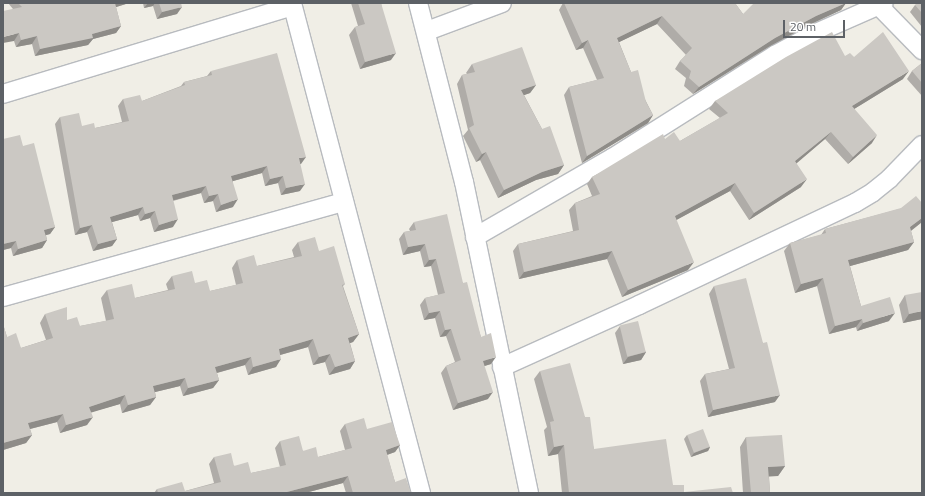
<!DOCTYPE html>
<html>
<head>
<meta charset="utf-8">
<style>
	body { margin:0 }
	#map { position:relative; width:925px; height:496px; overflow:hidden; background:#f0eee6; font-family:"Titillium Web",sans-serif }
	div>[style] { position:absolute }
	.roads { filter:drop-shadow(1px 0 #b8bbbf) drop-shadow(-1px 0 #b8bbbf) drop-shadow(0 1px #b8bbbf) drop-shadow(0 -1px #b8bbbf) }
	.street>* { height:18px; margin:-9px; padding:0 9px; transform-origin:9px; border-radius:9px; background:#fff }
	.wall>* { inset:0; background:#afaca8 }
	.shaded-wall>* { inset:0; background:#8e8c88 }
	.building>* { inset:0; background:#cbc8c3; transform-origin:0 0 }
	span { translate:-50% -50%; white-space:nowrap; text-align:center; line-height:1.15; -webkit-text-stroke:4px #fff; paint-order:stroke }
	.frame { position:absolute; inset:0; border:4px solid #5d6166; pointer-events:none }
	.scale { position:absolute; left:783px; top:20px; width:62px; height:18px; box-sizing:border-box; border:2px solid #5d6166; border-top:0; padding-left:5px; font-size:12px; line-height:14px; white-space:nowrap; color:#5d6166; -webkit-text-stroke:3px #fff; paint-order:stroke }
</style>
</head>
<body>
<div id="map">
	<div class="roads">
		<div class="street">
			<div style="left:292px;top:3px;width:507px;rotate:75.25deg"></div>
			<div style="left:418px;top:3px;width:185px;rotate:75.6deg"></div>
			<div style="left:464px;top:182px;width:318px;rotate:78.2deg"></div>
			<div style="left:879px;top:6px;width:62px;rotate:45.7deg"></div>
			<div style="left:427px;top:31px;width:80px;rotate:-20.5deg"></div>
			<div style="left:3px;top:94px;width:302px;rotate:-16.9deg"></div>
			<div style="left:475px;top:237px;width:158px;rotate:-30deg"></div>
			<div style="left:612px;top:158px;width:193px;rotate:-32.3deg"></div>
			<div style="left:775px;top:55px;width:47px;rotate:-28.2deg"></div>
			<div style="left:816px;top:33px;width:74px;rotate:-23.8deg"></div>
			<div style="left:3px;top:297px;width:354px;rotate:-15.6deg"></div>
			<div style="left:502px;top:367px;width:150px;rotate:-24.3deg"></div>
			<div style="left:639px;top:305px;width:239px;rotate:-25.3deg"></div>
			<div style="left:855px;top:203px;width:21px;rotate:-31deg"></div>
			<div style="left:873px;top:192px;width:22px;rotate:-39deg"></div>
			<div style="left:890px;top:178px;width:46px;rotate:-45.9deg"></div>
		</div>
	</div>
	<div class="wall">
		<div style="clip-path:polygon(8px 3px,129px 3px,116px 7px,121px 26px,116px 33px,93px 39px,88px 45px,35px 56px,32px 44px,16px 47px,14px 41px,13px 9px)"></div>
		<div style="clip-path:polygon(143px 3px,181px 3px,177px 14px,157px 19px,153px 6px,144px 8px)"></div>
		<div style="clip-path:polygon(351px 3px,381px 3px,391px 60px,360px 69px,349px 35px,355px 27px,358px 26px)"></div>
		<div style="clip-path:polygon(563px 3px,735px 3px,743px 14px,846px 3px,841px 10px,811px 24px,770px 46px,693px 94px,684px 86px,686px 78px,675px 69px,680px 61px,686px 55px,657px 24px,619px 42px,631px 72px,653px 115px,648px 123px,582px 163px,564px 95px,569px 87px,597px 80px,583px 48px,576px 50px,559px 10px)"></div>
		<div style="clip-path:polygon(922px 3px,922px 27px,910px 12px,915px 5px)"></div>
		<div style="clip-path:polygon(845px 56px,854px 57px,903px 79px,854px 109px,872px 143px,848px 164px,825px 139px,796px 163px,801px 187px,749px 220px,730px 191px,676px 220px,688px 270px,622px 297px,607px 259px,519px 279px,513px 251px,518px 244px,573px 231px,569px 210px,575px 203px,592px 196px,587px 184px,592px 177px,665px 139px,680px 141px,720px 118px,709px 109px,715px 101px)"></div>
		<div style="clip-path:polygon(922px 63px,922px 96px,907px 79px,912px 71px)"></div>
		<div style="clip-path:polygon(472px 64px,536px 85px,530px 93px,524px 95px,542px 129px,564px 165px,558px 174px,536px 180px,498px 198px,480px 160px,476px 162px,463px 136px,468px 130px,457px 84px,462px 75px,467px 74px,466px 73px)"></div>
		<div style="clip-path:polygon(211px 71px,301px 164px,300px 164px,300px 191px,281px 195px,278px 183px,265px 186px,262px 173px,233px 181px,233px 207px,216px 212px,213px 201px,204px 203px,201px 193px,173px 201px,173px 227px,154px 232px,150px 218px,140px 221px,138px 215px,112px 222px,117px 239px,112px 246px,93px 251px,87px 232px,75px 235px,55px 124px,60px 117px,82px 126px,95px 128px,122px 122px,118px 106px,123px 99px,142px 101px,181px 86px,184px 82px,207px 76px)"></div>
		<div style="clip-path:polygon(3px 139px,23px 146px,55px 227px,50px 234px,46px 235px,47px 240px,42px 248px,13px 256px,11px 248px,3px 250px)"></div>
		<div style="clip-path:polygon(922px 203px,922px 222px,911px 231px,914px 242px,908px 250px,850px 266px,861px 306px,889px 321px,857px 331px,856px 327px,829px 334px,817px 286px,795px 293px,784px 251px,790px 243px,821px 235px,825px 229px)"></div>
		<div style="clip-path:polygon(414px 222px,463px 283px,481px 337px,491px 364px,484px 366px,488px 399px,453px 410px,441px 373px,446px 366px,455px 362px,446px 336px,440px 337px,435px 318px,424px 320px,420px 305px,425px 298px,438px 295px,431px 266px,424px 267px,420px 251px,403px 255px,399px 239px,404px 232px,410px 231px,409px 229px)"></div>
		<div style="clip-path:polygon(298px 242px,319px 251px,345px 284px,343px 286px,359px 334px,353px 342px,350px 343px,355px 361px,350px 369px,329px 375px,325px 362px,313px 365px,308px 347px,280px 355px,276px 367px,248px 375px,245px 365px,217px 373px,219px 380px,213px 388px,183px 396px,180px 386px,155px 392px,156px 397px,150px 405px,122px 413px,120px 404px,91px 412px,87px 425px,60px 433px,57px 422px,30px 429px,32px 435px,26px 443px,3px 450px,3px 324px,7px 337px,21px 348px,46px 340px,40px 323px,45px 314px,67px 320px,80px 326px,106px 321px,101px 298px,107px 290px,135px 298px,168px 290px,166px 284px,172px 276px,195px 283px,210px 291px,236px 285px,232px 268px,237px 260px,257px 266px,294px 257px,292px 250px)"></div>
		<div style="clip-path:polygon(714px 286px,763px 343px,775px 402px,708px 417px,700px 381px,705px 374px,729px 369px,709px 294px)"></div>
		<div style="clip-path:polygon(905px 295px,922px 319px,903px 323px,899px 305px)"></div>
		<div style="clip-path:polygon(620px 326px,646px 352px,641px 360px,623px 364px,615px 333px)"></div>
		<div style="clip-path:polygon(540px 371px,585px 417px,594px 449px,673px 485px,684px 492px,733px 493px,562px 493px,558px 454px,548px 456px,544px 430px,547px 427px,534px 379px)"></div>
		<div style="clip-path:polygon(345px 424px,367px 429px,400px 445px,395px 452px,387px 455px,395px 482px,411px 493px,346px 493px,343px 483px,305px 493px,154px 493px,157px 489px,185px 491px,214px 483px,209px 464px,214px 457px,251px 473px,280px 467px,275px 448px,280px 441px,318px 457px,345px 450px,340px 431px)"></div>
		<div style="clip-path:polygon(687px 435px,710px 447px,708px 451px,691px 457px,684px 439px)"></div>
		<div style="clip-path:polygon(746px 437px,785px 466px,778px 476px,769px 476px,770px 493px,743px 493px,740px 447px)"></div>
	</div>
	<div class="shaded-wall">
		<div style="clip-path:polygon(114px 3px,129px 3px,110px 9px)"></div>
		<div style="clip-path:polygon(148px 3px,155px 3px,153px 6px,144px 8px)"></div>
		<div style="clip-path:polygon(846px 3px,841px 10px,811px 24px,770px 46px,693px 94px,699px 87px,775px 38px,816px 16px)"></div>
		<div style="clip-path:polygon(182px 7px,177px 14px,157px 19px,162px 12px)"></div>
		<div style="clip-path:polygon(662px 16px,657px 24px,611px 46px,617px 38px)"></div>
		<div style="clip-path:polygon(121px 26px,116px 33px,93px 39px,88px 45px,35px 56px,40px 49px,92px 34px)"></div>
		<div style="clip-path:polygon(19px 33px,14px 41px,3px 43px,3px 37px)"></div>
		<div style="clip-path:polygon(37px 36px,32px 44px,16px 47px,21px 40px)"></div>
		<div style="clip-path:polygon(588px 40px,583px 48px,576px 50px,582px 43px)"></div>
		<div style="clip-path:polygon(396px 53px,391px 60px,360px 69px,365px 62px)"></div>
		<div style="clip-path:polygon(909px 71px,903px 79px,846px 114px,852px 106px)"></div>
		<div style="clip-path:polygon(536px 85px,530px 93px,516px 98px,521px 90px)"></div>
		<div style="clip-path:polygon(653px 115px,648px 123px,582px 163px,587px 156px)"></div>
		<div style="clip-path:polygon(831px 132px,825px 139px,790px 169px,795px 161px)"></div>
		<div style="clip-path:polygon(877px 135px,872px 143px,848px 164px,853px 157px)"></div>
		<div style="clip-path:polygon(486px 152px,480px 160px,476px 162px,482px 154px)"></div>
		<div style="clip-path:polygon(306px 157px,301px 164px,294px 165px,299px 158px)"></div>
		<div style="clip-path:polygon(564px 165px,558px 174px,536px 180px,498px 198px,504px 190px,542px 172px)"></div>
		<div style="clip-path:polygon(267px 166px,262px 173px,226px 183px,231px 176px)"></div>
		<div style="clip-path:polygon(283px 176px,278px 183px,265px 186px,270px 179px)"></div>
		<div style="clip-path:polygon(807px 179px,801px 187px,749px 220px,754px 213px)"></div>
		<div style="clip-path:polygon(735px 183px,730px 191px,669px 224px,675px 216px)"></div>
		<div style="clip-path:polygon(305px 184px,300px 191px,281px 195px,286px 188px)"></div>
		<div style="clip-path:polygon(206px 186px,201px 193px,167px 202px,172px 195px)"></div>
		<div style="clip-path:polygon(218px 194px,213px 201px,204px 203px,209px 196px)"></div>
		<div style="clip-path:polygon(238px 199px,233px 207px,216px 212px,221px 205px)"></div>
		<div style="clip-path:polygon(143px 207px,138px 215px,105px 224px,110px 217px)"></div>
		<div style="clip-path:polygon(155px 211px,150px 218px,140px 221px,145px 214px)"></div>
		<div style="clip-path:polygon(922px 218px,922px 222px,904px 236px,910px 227px)"></div>
		<div style="clip-path:polygon(178px 219px,173px 227px,154px 232px,159px 225px)"></div>
		<div style="clip-path:polygon(92px 225px,87px 232px,75px 235px,80px 228px)"></div>
		<div style="clip-path:polygon(55px 227px,50px 234px,39px 237px,44px 230px)"></div>
		<div style="clip-path:polygon(117px 239px,112px 246px,93px 251px,98px 244px)"></div>
		<div style="clip-path:polygon(47px 240px,42px 248px,13px 256px,18px 249px)"></div>
		<div style="clip-path:polygon(16px 241px,11px 248px,3px 250px,3px 244px)"></div>
		<div style="clip-path:polygon(914px 242px,908px 250px,843px 268px,848px 260px)"></div>
		<div style="clip-path:polygon(425px 244px,420px 251px,403px 255px,408px 247px)"></div>
		<div style="clip-path:polygon(612px 251px,607px 259px,519px 279px,524px 272px)"></div>
		<div style="clip-path:polygon(436px 259px,431px 266px,424px 267px,429px 260px)"></div>
		<div style="clip-path:polygon(694px 262px,688px 270px,622px 297px,628px 290px)"></div>
		<div style="clip-path:polygon(823px 278px,817px 286px,795px 293px,801px 284px)"></div>
		<div style="clip-path:polygon(440px 311px,435px 318px,424px 320px,429px 313px)"></div>
		<div style="clip-path:polygon(922px 311px,922px 319px,903px 323px,909px 314px)"></div>
		<div style="clip-path:polygon(895px 313px,889px 321px,857px 331px,863px 323px)"></div>
		<div style="clip-path:polygon(862px 319px,856px 327px,829px 334px,835px 326px)"></div>
		<div style="clip-path:polygon(451px 329px,446px 336px,440px 337px,445px 330px)"></div>
		<div style="clip-path:polygon(359px 334px,353px 342px,342px 346px,348px 338px)"></div>
		<div style="clip-path:polygon(313px 339px,308px 347px,273px 357px,279px 349px)"></div>
		<div style="clip-path:polygon(646px 352px,641px 360px,623px 364px,628px 357px)"></div>
		<div style="clip-path:polygon(330px 354px,325px 362px,313px 365px,319px 357px)"></div>
		<div style="clip-path:polygon(251px 357px,245px 365px,209px 375px,215px 367px)"></div>
		<div style="clip-path:polygon(496px 357px,491px 364px,478px 368px,483px 361px)"></div>
		<div style="clip-path:polygon(281px 359px,276px 367px,248px 375px,253px 367px)"></div>
		<div style="clip-path:polygon(355px 361px,350px 369px,329px 375px,335px 367px)"></div>
		<div style="clip-path:polygon(185px 378px,180px 386px,147px 394px,153px 386px)"></div>
		<div style="clip-path:polygon(219px 380px,213px 388px,183px 396px,188px 388px)"></div>
		<div style="clip-path:polygon(493px 392px,488px 399px,453px 410px,458px 403px)"></div>
		<div style="clip-path:polygon(125px 395px,120px 404px,83px 415px,89px 407px)"></div>
		<div style="clip-path:polygon(780px 395px,775px 402px,708px 417px,713px 410px)"></div>
		<div style="clip-path:polygon(156px 397px,150px 405px,122px 413px,128px 405px)"></div>
		<div style="clip-path:polygon(63px 414px,57px 422px,22px 431px,28px 423px)"></div>
		<div style="clip-path:polygon(93px 417px,87px 425px,60px 433px,66px 425px)"></div>
		<div style="clip-path:polygon(32px 435px,26px 443px,3px 450px,3px 443px)"></div>
		<div style="clip-path:polygon(400px 445px,395px 452px,381px 457px,386px 450px)"></div>
		<div style="clip-path:polygon(564px 445px,558px 454px,548px 456px,554px 447px)"></div>
		<div style="clip-path:polygon(710px 447px,708px 451px,691px 457px,694px 453px)"></div>
		<div style="clip-path:polygon(785px 466px,778px 476px,762px 477px,768px 467px)"></div>
		<div style="clip-path:polygon(348px 476px,343px 483px,305px 493px,283px 493px)"></div>
	</div>
	<div class="building">
		<div style="clip-path:polygon(18px 3px,115px 3px,121px 26px,92px 34px,93px 38px,40px 49px,37px 36px,21px 40px,19px 33px,3px 37px,3px 11px,22px 7px)"></div>
		<div style="clip-path:polygon(159px 3px,181px 3px,182px 7px,162px 12px)"></div>
		<div style="clip-path:polygon(358px 3px,381px 3px,396px 53px,365px 62px,355px 27px,365px 24px)"></div>
		<div style="clip-path:polygon(564px 3px,735px 3px,743px 14px,754px 3px,846px 3px,816px 16px,775px 38px,699px 87px,689px 78px,691px 71px,680px 61px,692px 48px,662px 16px,617px 38px,631px 72px,638px 70px,646px 102px,653px 115px,587px 156px,569px 87px,604px 78px,588px 40px,582px 43px)"></div>
		<div style="clip-path:polygon(917px 3px,922px 3px,922px 13px,915px 5px)"></div>
		<div style="clip-path:polygon(832px 32px,845px 56px,850px 53px,854px 57px,883px 32px,909px 71px,852px 106px,877px 135px,853px 157px,831px 132px,795px 161px,807px 179px,754px 213px,735px 183px,675px 216px,694px 262px,628px 290px,612px 251px,524px 272px,518px 244px,579px 230px,575px 203px,600px 194px,592px 177px,663px 134px,665px 139px,674px 132px,680px 141px,728px 113px,715px 101px,786px 57px)"></div>
		<div style="clip-path:polygon(522px 47px,536px 85px,521px 90px,542px 129px,550px 126px,564px 165px,542px 172px,504px 190px,486px 152px,482px 154px,469px 128px,474px 125px,462px 75px,475px 72px,472px 64px)"></div>
		<div style="clip-path:polygon(277px 53px,306px 157px,299px 158px,305px 184px,286px 188px,283px 176px,270px 179px,267px 166px,231px 176px,238px 199px,221px 205px,218px 194px,209px 196px,206px 186px,172px 195px,178px 219px,159px 225px,155px 211px,145px 214px,143px 207px,110px 217px,117px 239px,98px 244px,92px 225px,80px 228px,60px 117px,79px 113px,82px 126px,94px 123px,95px 128px,129px 121px,123px 99px,140px 95px,142px 101px,185px 85px,184px 82px,212px 75px,211px 71px)"></div>
		<div style="clip-path:polygon(922px 63px,922px 83px,912px 71px)"></div>
		<div style="clip-path:polygon(20px 135px,23px 146px,34px 143px,55px 227px,44px 230px,47px 240px,18px 249px,16px 241px,3px 244px,3px 139px)"></div>
		<div style="clip-path:polygon(916px 196px,922px 203px,922px 218px,910px 227px,914px 242px,848px 260px,861px 306px,890px 297px,895px 313px,863px 323px,862px 319px,835px 326px,823px 278px,801px 284px,790px 243px,826px 233px,825px 229px,901px 208px)"></div>
		<div style="clip-path:polygon(447px 214px,463px 283px,467px 282px,481px 337px,491px 333px,496px 357px,483px 361px,493px 392px,458px 403px,446px 366px,461px 360px,451px 329px,445px 330px,440px 311px,429px 313px,425px 298px,445px 293px,436px 259px,429px 260px,425px 244px,408px 247px,404px 232px,416px 230px,414px 222px)"></div>
		<div style="clip-path:polygon(315px 237px,319px 251px,334px 246px,345px 284px,342px 285px,359px 334px,348px 338px,355px 361px,335px 367px,330px 354px,319px 357px,313px 339px,279px 349px,281px 359px,253px 367px,251px 357px,215px 367px,219px 380px,188px 388px,185px 378px,153px 386px,156px 397px,128px 405px,125px 395px,89px 407px,93px 417px,66px 425px,63px 414px,28px 423px,32px 435px,3px 443px,3px 324px,7px 337px,16px 333px,21px 348px,53px 338px,45px 314px,67px 307px,67px 320px,77px 317px,80px 326px,114px 319px,107px 290px,132px 284px,135px 298px,175px 289px,172px 276px,192px 271px,195px 283px,207px 280px,210px 291px,243px 283px,237px 260px,254px 255px,257px 266px,302px 256px,298px 242px)"></div>
		<div style="clip-path:polygon(746px 278px,763px 343px,767px 342px,780px 395px,713px 410px,705px 374px,735px 368px,714px 286px)"></div>
		<div style="clip-path:polygon(922px 292px,922px 311px,909px 314px,905px 295px)"></div>
		<div style="left:638px;top:321px;width:32px;height:19px;rotate:76deg"></div>
		<div style="clip-path:polygon(570px 363px,585px 417px,590px 417px,594px 449px,666px 439px,673px 485px,684px 485px,684px 492px,731px 487px,733px 493px,569px 493px,564px 445px,554px 447px,550px 422px,554px 421px,540px 371px)"></div>
		<div style="clip-path:polygon(364px 418px,367px 429px,392px 422px,400px 445px,386px 450px,395px 482px,406px 478px,411px 493px,353px 493px,348px 476px,283px 493px,158px 493px,157px 489px,182px 482px,185px 491px,221px 482px,214px 457px,231px 453px,234px 466px,248px 462px,251px 473px,286px 465px,280px 441px,299px 436px,303px 451px,316px 447px,318px 457px,352px 448px,345px 424px)"></div>
		<div style="left:703px;top:429px;width:19px;height:17px;rotate:69deg"></div>
		<div style="clip-path:polygon(782px 435px,785px 466px,768px 467px,770px 493px,751px 493px,746px 437px)"></div>
	</div>
	<div class="frame"></div>
	<div class="scale">20 m</div>
</div>
</body>
</html>
